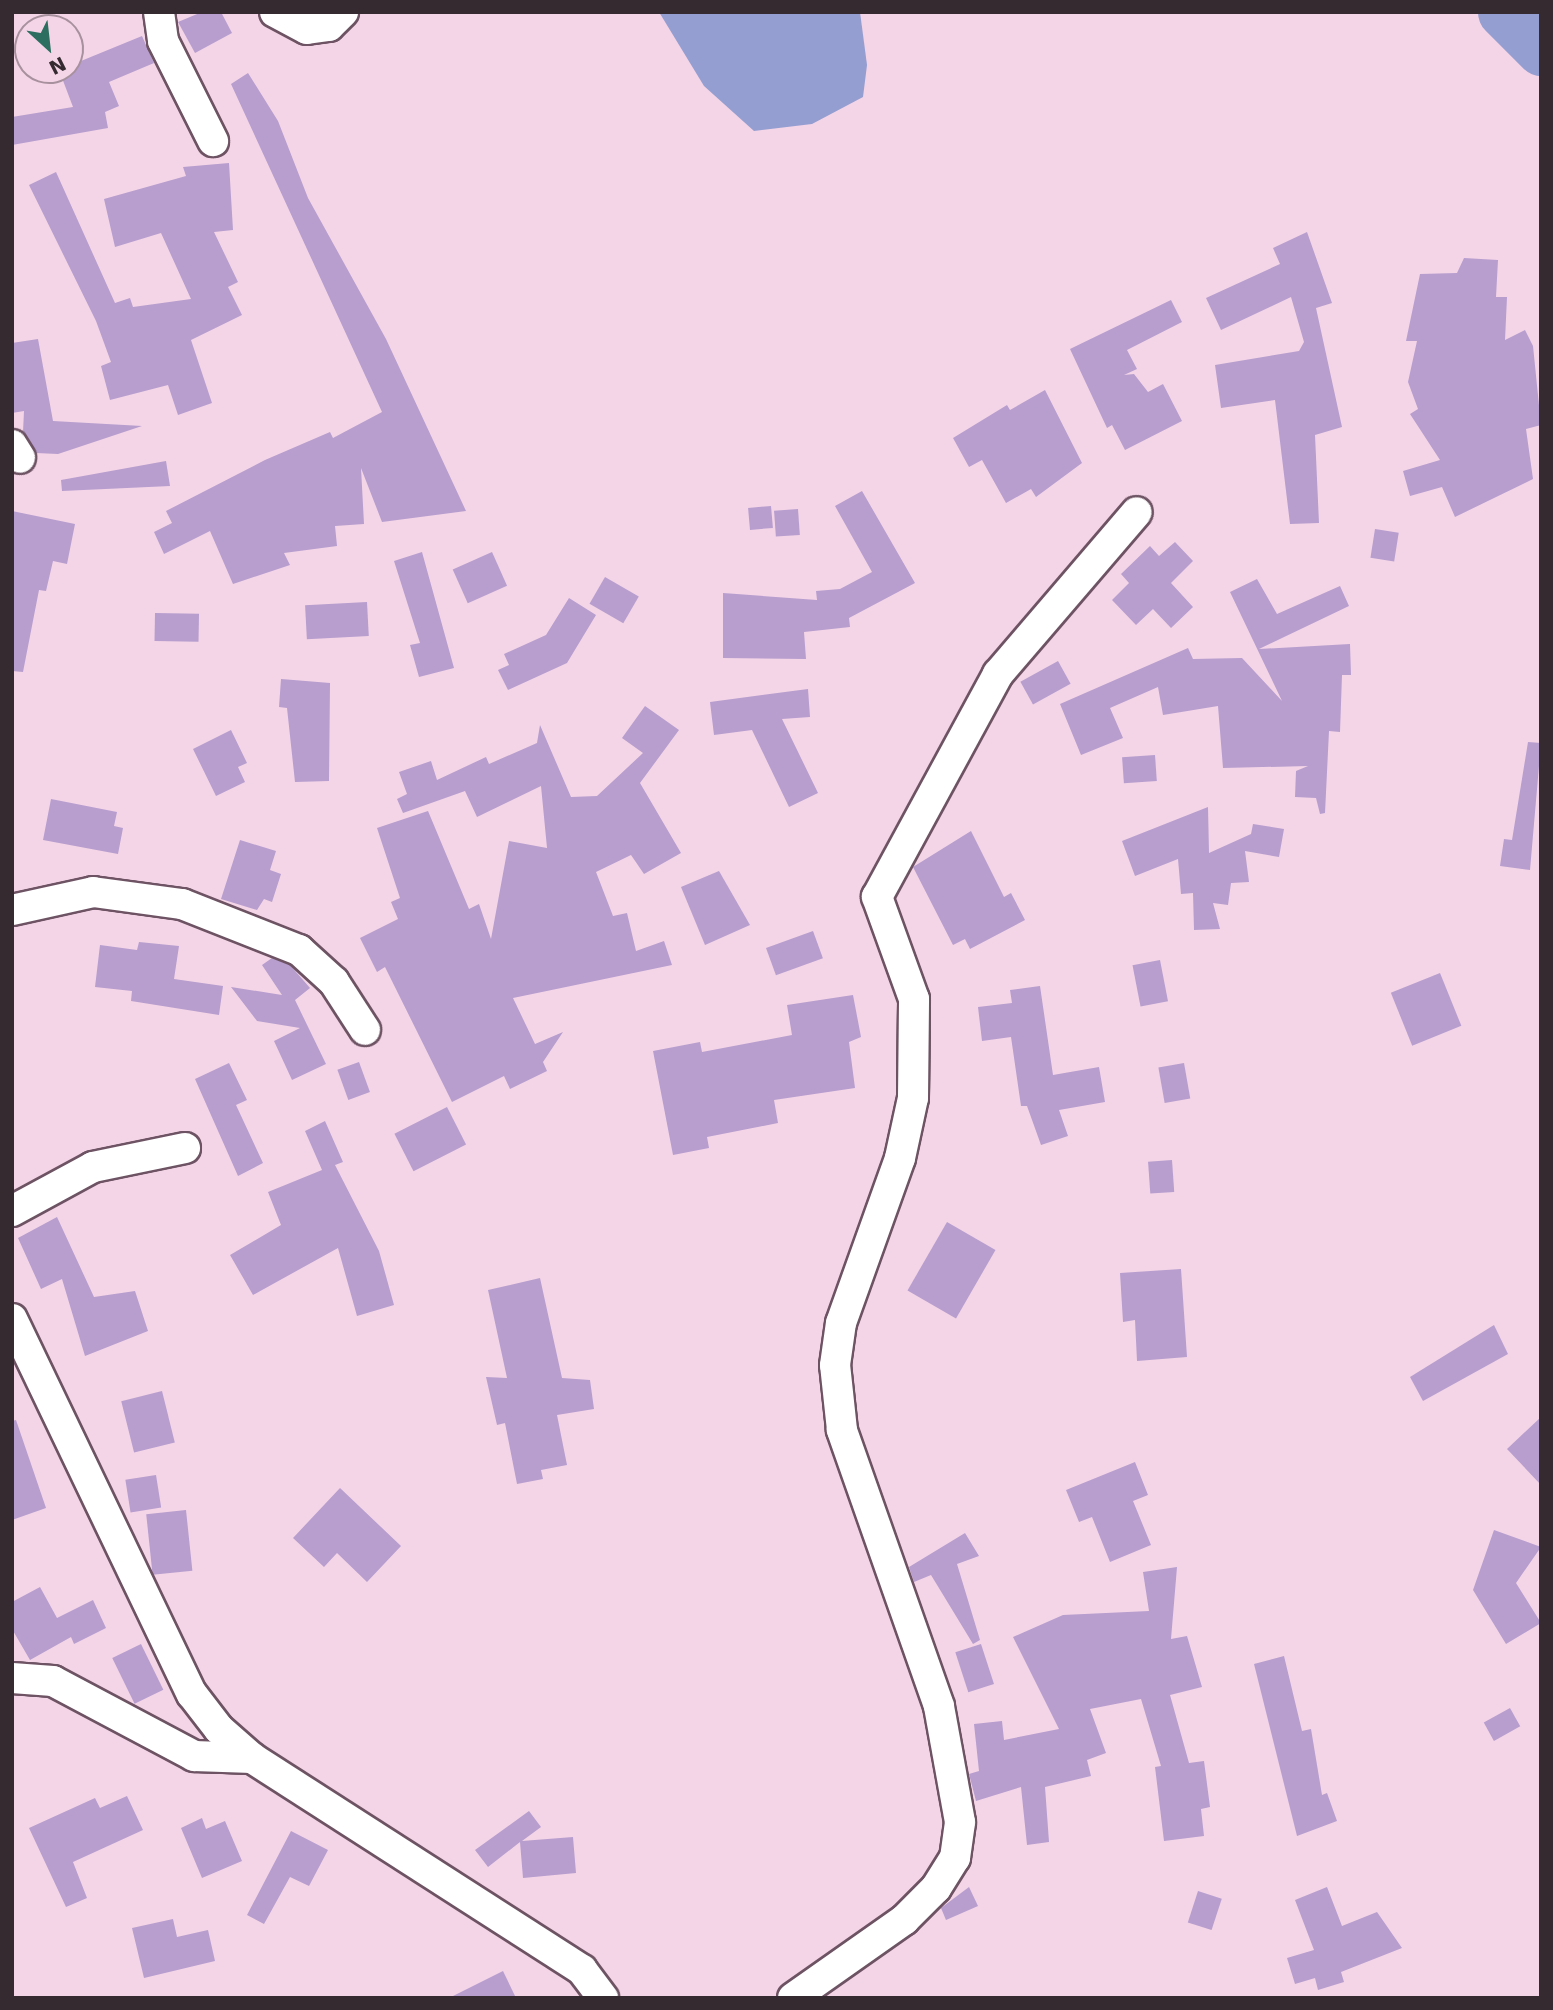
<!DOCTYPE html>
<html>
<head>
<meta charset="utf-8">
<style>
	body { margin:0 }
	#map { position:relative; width:1553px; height:2010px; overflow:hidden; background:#f4d5e7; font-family:"DejaVu Sans",sans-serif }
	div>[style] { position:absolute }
	.water>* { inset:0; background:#949ed0 }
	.river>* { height:51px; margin:-25.5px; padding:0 25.5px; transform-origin:25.5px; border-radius:25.5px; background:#949ed0 }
	.building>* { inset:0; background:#b79ece; transform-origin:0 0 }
	.roads { filter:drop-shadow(2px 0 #6d5363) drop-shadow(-2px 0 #6d5363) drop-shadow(0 2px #6d5363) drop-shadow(0 -2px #6d5363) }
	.minor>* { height:30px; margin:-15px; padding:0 15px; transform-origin:15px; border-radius:15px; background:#fff }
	span { translate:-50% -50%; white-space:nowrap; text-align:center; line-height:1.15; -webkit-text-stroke:7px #f4d5e7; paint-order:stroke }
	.frame { position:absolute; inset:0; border:14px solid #362a31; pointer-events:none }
	.north { position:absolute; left:14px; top:14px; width:70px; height:70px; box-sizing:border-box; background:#f4d5e7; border:2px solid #a8919e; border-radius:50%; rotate:153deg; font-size:19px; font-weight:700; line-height:28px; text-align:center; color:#362a31 }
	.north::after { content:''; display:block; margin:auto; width:24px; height:32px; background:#2c6f60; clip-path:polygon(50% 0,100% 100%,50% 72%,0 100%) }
</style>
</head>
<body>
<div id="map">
	<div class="water">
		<div style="clip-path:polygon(659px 12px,860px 12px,867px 65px,863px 97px,812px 124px,754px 131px,704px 86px)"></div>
	</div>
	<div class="river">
		<div style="left:1503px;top:12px;width:54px;rotate:45deg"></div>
	</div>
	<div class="building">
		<div style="clip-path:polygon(202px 12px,221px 12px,232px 33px,195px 53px,178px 22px)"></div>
		<div style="clip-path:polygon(142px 36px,154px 63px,109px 82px,119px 106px,105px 112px,108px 128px,12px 145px,12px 117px,73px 107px,59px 70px)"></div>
		<div style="clip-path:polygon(248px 73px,278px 121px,308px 198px,386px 339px,466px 511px,382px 522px,361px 468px,364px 524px,335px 526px,337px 546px,284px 553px,290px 565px,233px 584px,210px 531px,164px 554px,154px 532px,172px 523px,166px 511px,265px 460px,330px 432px,333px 438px,382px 412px,231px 84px)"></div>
		<div style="clip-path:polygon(229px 163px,233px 230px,214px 232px,238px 282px,228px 287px,242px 315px,191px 340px,212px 403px,178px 415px,168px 385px,110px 400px,101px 366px,111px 362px,96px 321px,29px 185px,56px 172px,115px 303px,130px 298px,133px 307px,191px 299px,161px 233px,115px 247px,104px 199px,186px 176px,183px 167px)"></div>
		<div style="clip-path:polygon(1307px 232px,1332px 303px,1316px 308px,1342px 427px,1315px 435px,1319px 523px,1290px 524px,1275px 400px,1221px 408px,1215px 365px,1299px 351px,1304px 342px,1291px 297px,1221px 330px,1206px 298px,1280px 264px,1273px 248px)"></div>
		<div style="clip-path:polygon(1464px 258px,1498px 260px,1496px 297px,1507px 297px,1505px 340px,1525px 330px,1533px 346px,1541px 425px,1526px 429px,1533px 479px,1455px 517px,1442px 487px,1410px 496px,1403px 471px,1440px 460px,1410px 414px,1418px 409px,1408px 382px,1417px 341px,1406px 341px,1420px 274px,1457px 273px)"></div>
		<div style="clip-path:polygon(1171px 300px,1182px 322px,1127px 350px,1137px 369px,1124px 375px,1134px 374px,1148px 392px,1163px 384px,1182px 421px,1125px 450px,1112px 425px,1107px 428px,1070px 349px)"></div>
		<div style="clip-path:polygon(38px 339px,53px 421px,142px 426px,58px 454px,36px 453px,23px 432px,24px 411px,12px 413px,12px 343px)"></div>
		<div style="clip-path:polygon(1045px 390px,1082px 463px,1036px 497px,1031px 489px,1006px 503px,982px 460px,969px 467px,953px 438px,1007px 405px,1010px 410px)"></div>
		<div style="clip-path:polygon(166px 461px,170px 486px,62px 491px,61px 480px)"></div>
		<div style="clip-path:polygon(862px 491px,915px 583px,849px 618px,850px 627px,804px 632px,806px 659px,723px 658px,723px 593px,817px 600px,816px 591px,840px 589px,872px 572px,835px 506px)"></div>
		<div style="left:771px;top:506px;width:22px;height:23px;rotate:85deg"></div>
		<div style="left:798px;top:509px;width:26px;height:24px;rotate:86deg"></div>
		<div style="clip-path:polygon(12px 511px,75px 524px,67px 564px,53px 561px,46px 591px,39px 590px,23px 672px,12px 671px)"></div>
		<div style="left:1375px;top:529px;width:24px;height:29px;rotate:9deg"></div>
		<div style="clip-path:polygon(1175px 542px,1193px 561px,1171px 583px,1193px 607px,1171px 628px,1153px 609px,1136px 625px,1112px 600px,1129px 583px,1121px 574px,1150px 546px,1159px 556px)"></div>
		<div style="clip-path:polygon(422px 552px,454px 668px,419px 677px,410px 645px,420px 643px,394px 561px)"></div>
		<div style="left:492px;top:552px;width:37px;height:43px;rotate:66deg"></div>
		<div style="left:605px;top:577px;width:39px;height:31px;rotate:30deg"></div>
		<div style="clip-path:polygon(1257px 579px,1277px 614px,1340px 586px,1349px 606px,1259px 649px,1350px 644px,1351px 675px,1342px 675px,1340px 732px,1329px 731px,1325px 813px,1320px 814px,1316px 798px,1295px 797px,1296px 771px,1308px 766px,1223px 768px,1218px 706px,1163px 715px,1158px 687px,1110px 708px,1123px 738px,1081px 755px,1060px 704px,1188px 648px,1193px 659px,1242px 658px,1282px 701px,1230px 592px)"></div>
		<div style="clip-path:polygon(569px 598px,596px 615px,567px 663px,508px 690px,498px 670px,509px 665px,504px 654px,546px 635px)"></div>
		<div style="left:367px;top:602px;width:34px;height:62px;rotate:87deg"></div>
		<div style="left:155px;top:613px;width:44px;height:28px;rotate:1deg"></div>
		<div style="left:1058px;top:661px;width:26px;height:43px;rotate:61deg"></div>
		<div style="clip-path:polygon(281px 679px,330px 683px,329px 781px,295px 782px,287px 708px,279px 707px)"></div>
		<div style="clip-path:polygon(808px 689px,810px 717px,782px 719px,818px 793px,789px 807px,752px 730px,714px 735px,710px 702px)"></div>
		<div style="clip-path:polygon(645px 706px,679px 730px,640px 783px,681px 853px,644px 874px,631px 855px,596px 872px,613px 916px,627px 913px,636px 951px,664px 941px,672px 965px,513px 998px,535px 1044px,563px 1032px,543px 1062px,547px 1071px,510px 1089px,504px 1076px,452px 1102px,385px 967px,377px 972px,360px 938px,398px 919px,391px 902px,400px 898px,377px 828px,428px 811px,469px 909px,479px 904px,491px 939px,509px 841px,547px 848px,541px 786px,477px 817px,465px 791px,403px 813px,397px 799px,407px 794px,399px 772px,431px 761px,437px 780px,486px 757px,489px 764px,537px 743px,540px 725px,571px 797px,597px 796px,643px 753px,622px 738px)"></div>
		<div style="clip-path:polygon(231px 730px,247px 763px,238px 767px,245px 782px,216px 796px,193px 749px)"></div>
		<div style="clip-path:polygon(1528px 742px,1541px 743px,1530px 870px,1500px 866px,1504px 839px,1512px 840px)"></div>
		<div style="left:1155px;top:755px;width:26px;height:33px;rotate:86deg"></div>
		<div style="clip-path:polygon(51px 799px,117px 812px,114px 826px,123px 828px,118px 854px,43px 840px)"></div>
		<div style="clip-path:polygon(1208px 807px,1209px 853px,1251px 834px,1253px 824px,1284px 829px,1279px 857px,1245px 851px,1249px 882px,1231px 883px,1228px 905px,1213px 903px,1220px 929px,1194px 930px,1193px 893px,1181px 894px,1178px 859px,1135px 876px,1122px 841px)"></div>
		<div style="clip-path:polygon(971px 831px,1004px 897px,1011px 893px,1025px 920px,970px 949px,965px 939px,953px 945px,913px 867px)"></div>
		<div style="clip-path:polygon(240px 840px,276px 851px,270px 870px,281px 874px,272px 902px,264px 899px,257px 910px,221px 899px)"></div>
		<div style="clip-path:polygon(719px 871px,750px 925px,705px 945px,681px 887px)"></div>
		<div style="left:813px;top:931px;width:29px;height:50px;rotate:70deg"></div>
		<div style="clip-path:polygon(139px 942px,179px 946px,174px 979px,223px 986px,219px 1015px,131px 1001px,132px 991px,95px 987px,100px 945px,137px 950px)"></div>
		<div style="clip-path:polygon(272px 958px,290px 965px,310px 988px,295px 1000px,326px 1064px,292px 1080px,274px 1041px,300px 1028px,257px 1021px,231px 987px,282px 995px,262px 965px)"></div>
		<div style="left:1160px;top:960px;width:42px;height:28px;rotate:79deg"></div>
		<div style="left:1440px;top:973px;width:57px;height:53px;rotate:68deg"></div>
		<div style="clip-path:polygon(1040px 986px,1053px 1075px,1099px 1067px,1105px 1102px,1059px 1110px,1068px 1136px,1041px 1145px,1027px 1106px,1021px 1106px,1011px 1037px,982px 1041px,978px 1007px,1012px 1003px,1010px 990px)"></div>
		<div style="clip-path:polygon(853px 995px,861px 1037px,849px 1042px,855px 1088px,774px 1100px,778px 1123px,707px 1137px,709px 1148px,673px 1155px,653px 1051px,700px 1042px,702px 1052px,792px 1035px,787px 1005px)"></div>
		<div style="left:359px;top:1062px;width:32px;height:23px;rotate:70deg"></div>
		<div style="clip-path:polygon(229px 1063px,247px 1100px,236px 1105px,263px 1163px,238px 1176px,195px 1079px)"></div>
		<div style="left:1184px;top:1063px;width:36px;height:26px;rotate:80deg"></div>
		<div style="left:447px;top:1107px;width:42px;height:59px;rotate:63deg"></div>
		<div style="clip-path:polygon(325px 1121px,343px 1162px,335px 1165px,379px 1251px,394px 1305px,357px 1316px,338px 1248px,253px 1295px,230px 1255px,281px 1225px,268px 1192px,322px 1170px,305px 1131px)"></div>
		<div style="left:1172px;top:1160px;width:32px;height:24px;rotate:86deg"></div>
		<div style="clip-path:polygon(57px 1217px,94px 1297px,135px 1291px,148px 1331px,85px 1356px,62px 1279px,41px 1289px,18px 1238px)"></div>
		<div style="left:947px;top:1222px;width:56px;height:79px;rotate:30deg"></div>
		<div style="clip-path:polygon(1181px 1269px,1187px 1357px,1137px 1361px,1135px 1320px,1123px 1322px,1120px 1273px)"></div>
		<div style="clip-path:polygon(540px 1278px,562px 1378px,590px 1380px,594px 1409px,557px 1415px,567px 1465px,541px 1470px,543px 1479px,517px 1484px,505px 1423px,497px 1425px,486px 1377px,507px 1378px,488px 1290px)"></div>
		<div style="clip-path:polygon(1494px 1325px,1508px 1354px,1423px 1401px,1410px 1377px)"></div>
		<div style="left:162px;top:1391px;width:53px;height:42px;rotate:76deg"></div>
		<div style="clip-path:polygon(1541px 1417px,1541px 1485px,1507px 1449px)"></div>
		<div style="clip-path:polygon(16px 1420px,46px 1508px,12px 1520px,12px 1421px)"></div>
		<div style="clip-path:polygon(1135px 1462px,1148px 1495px,1133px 1501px,1151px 1545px,1110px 1562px,1092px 1517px,1079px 1522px,1066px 1490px)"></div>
		<div style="left:156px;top:1475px;width:33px;height:31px;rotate:81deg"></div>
		<div style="clip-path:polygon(340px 1488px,401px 1546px,367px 1582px,337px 1553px,324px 1567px,293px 1538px)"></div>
		<div style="left:186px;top:1510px;width:61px;height:40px;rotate:84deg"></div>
		<div style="clip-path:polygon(1494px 1530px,1541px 1547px,1516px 1583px,1541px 1623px,1506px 1644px,1473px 1590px)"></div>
		<div style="clip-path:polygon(965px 1533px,979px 1556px,957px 1564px,980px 1640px,973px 1644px,931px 1575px,914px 1582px,909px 1567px)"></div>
		<div style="clip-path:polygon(1177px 1567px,1171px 1639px,1187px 1636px,1202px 1687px,1170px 1695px,1189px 1763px,1204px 1761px,1210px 1807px,1201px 1809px,1204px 1836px,1164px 1841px,1155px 1767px,1161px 1766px,1141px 1699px,1090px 1709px,1106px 1753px,1087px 1760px,1091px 1776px,1045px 1787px,1049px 1842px,1027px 1845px,1021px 1787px,976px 1801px,969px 1774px,979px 1771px,974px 1724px,1002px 1721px,1004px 1740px,1059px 1729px,1013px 1637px,1063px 1615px,1149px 1611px,1143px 1572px)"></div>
		<div style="clip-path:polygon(40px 1587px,57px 1618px,93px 1600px,106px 1628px,74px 1644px,71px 1637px,30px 1660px,12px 1629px,12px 1602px)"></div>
		<div style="left:141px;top:1644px;width:51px;height:32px;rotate:64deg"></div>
		<div style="left:981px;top:1644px;width:42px;height:27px;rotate:72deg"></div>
		<div style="clip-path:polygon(1284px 1656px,1302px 1731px,1311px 1729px,1322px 1795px,1327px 1793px,1337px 1821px,1297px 1836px,1254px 1664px)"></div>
		<div style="left:1510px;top:1708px;width:21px;height:30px;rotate:61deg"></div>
		<div style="clip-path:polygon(127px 1796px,143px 1830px,73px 1862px,87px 1898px,66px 1907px,29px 1828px,95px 1798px,100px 1808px)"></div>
		<div style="clip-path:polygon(529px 1811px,541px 1827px,522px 1841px,573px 1837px,576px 1873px,523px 1878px,520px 1842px,488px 1867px,475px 1850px)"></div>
		<div style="clip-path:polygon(202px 1818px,206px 1829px,225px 1821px,242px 1861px,202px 1878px,181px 1828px)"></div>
		<div style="clip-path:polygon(291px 1831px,328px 1850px,309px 1886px,290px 1877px,264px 1924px,247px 1915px)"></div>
		<div style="clip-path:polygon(969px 1887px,978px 1906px,946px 1920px,941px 1908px)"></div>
		<div style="clip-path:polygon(1327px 1887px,1342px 1926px,1377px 1912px,1402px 1948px,1341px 1972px,1344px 1982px,1318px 1990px,1315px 1978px,1295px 1984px,1287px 1958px,1314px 1950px,1295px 1900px)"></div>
		<div style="left:1198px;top:1891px;width:25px;height:33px;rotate:18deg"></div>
		<div style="clip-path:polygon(173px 1919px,177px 1937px,208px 1930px,215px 1961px,144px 1978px,132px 1928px)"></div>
		<div style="clip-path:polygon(503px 1971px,516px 1998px,449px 1998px)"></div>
	</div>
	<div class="roads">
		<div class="minor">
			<div style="left:159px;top:12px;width:29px;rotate:82deg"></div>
			<div style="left:163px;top:41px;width:112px;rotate:63.4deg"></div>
			<div style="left:275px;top:12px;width:36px;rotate:28deg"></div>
			<div style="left:307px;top:29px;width:22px;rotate:-8deg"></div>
			<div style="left:329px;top:26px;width:20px;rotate:-45deg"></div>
			<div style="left:12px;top:445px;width:15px;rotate:58deg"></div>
			<div style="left:12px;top:910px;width:83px;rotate:-12.5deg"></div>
			<div style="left:93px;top:892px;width:90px;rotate:7.7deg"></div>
			<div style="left:182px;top:904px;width:126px;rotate:21.5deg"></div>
			<div style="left:299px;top:950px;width:47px;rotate:42.4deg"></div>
			<div style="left:334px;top:982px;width:57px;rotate:57.1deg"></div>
			<div style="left:12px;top:1211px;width:92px;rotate:-28.5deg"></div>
			<div style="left:93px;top:1167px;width:94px;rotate:-11.7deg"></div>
			<div style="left:12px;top:1319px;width:416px;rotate:64.4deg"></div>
			<div style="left:192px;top:1694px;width:44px;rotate:52.4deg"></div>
			<div style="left:219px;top:1729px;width:44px;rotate:41.3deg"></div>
			<div style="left:252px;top:1758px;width:392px;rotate:32.7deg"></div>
			<div style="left:582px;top:1970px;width:35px;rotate:53deg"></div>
			<div style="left:12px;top:1678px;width:41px;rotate:4.2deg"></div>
			<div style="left:53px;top:1681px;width:160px;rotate:28deg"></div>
			<div style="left:194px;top:1756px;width:58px;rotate:2deg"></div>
			<div style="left:793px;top:1998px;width:136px;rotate:-35.1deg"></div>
			<div style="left:904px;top:1920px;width:45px;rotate:-45deg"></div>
			<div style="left:936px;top:1888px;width:36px;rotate:-58deg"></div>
			<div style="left:955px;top:1858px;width:36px;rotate:-82deg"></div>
			<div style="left:960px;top:1822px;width:118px;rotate:-100.3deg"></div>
			<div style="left:939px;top:1706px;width:293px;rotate:-109.4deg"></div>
			<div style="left:842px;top:1430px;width:65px;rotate:-96.1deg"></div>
			<div style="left:835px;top:1365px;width:42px;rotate:-81.9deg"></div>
			<div style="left:841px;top:1323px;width:175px;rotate:-70.3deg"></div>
			<div style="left:900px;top:1158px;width:61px;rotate:-77.8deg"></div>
			<div style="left:913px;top:1098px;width:99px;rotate:-89.4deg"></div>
			<div style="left:914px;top:999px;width:109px;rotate:-109.9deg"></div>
			<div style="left:877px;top:897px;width:254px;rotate:-61.5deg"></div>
			<div style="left:998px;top:674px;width:213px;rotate:-49.4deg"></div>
		</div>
	</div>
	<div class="frame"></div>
	<div class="north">N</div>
</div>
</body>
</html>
